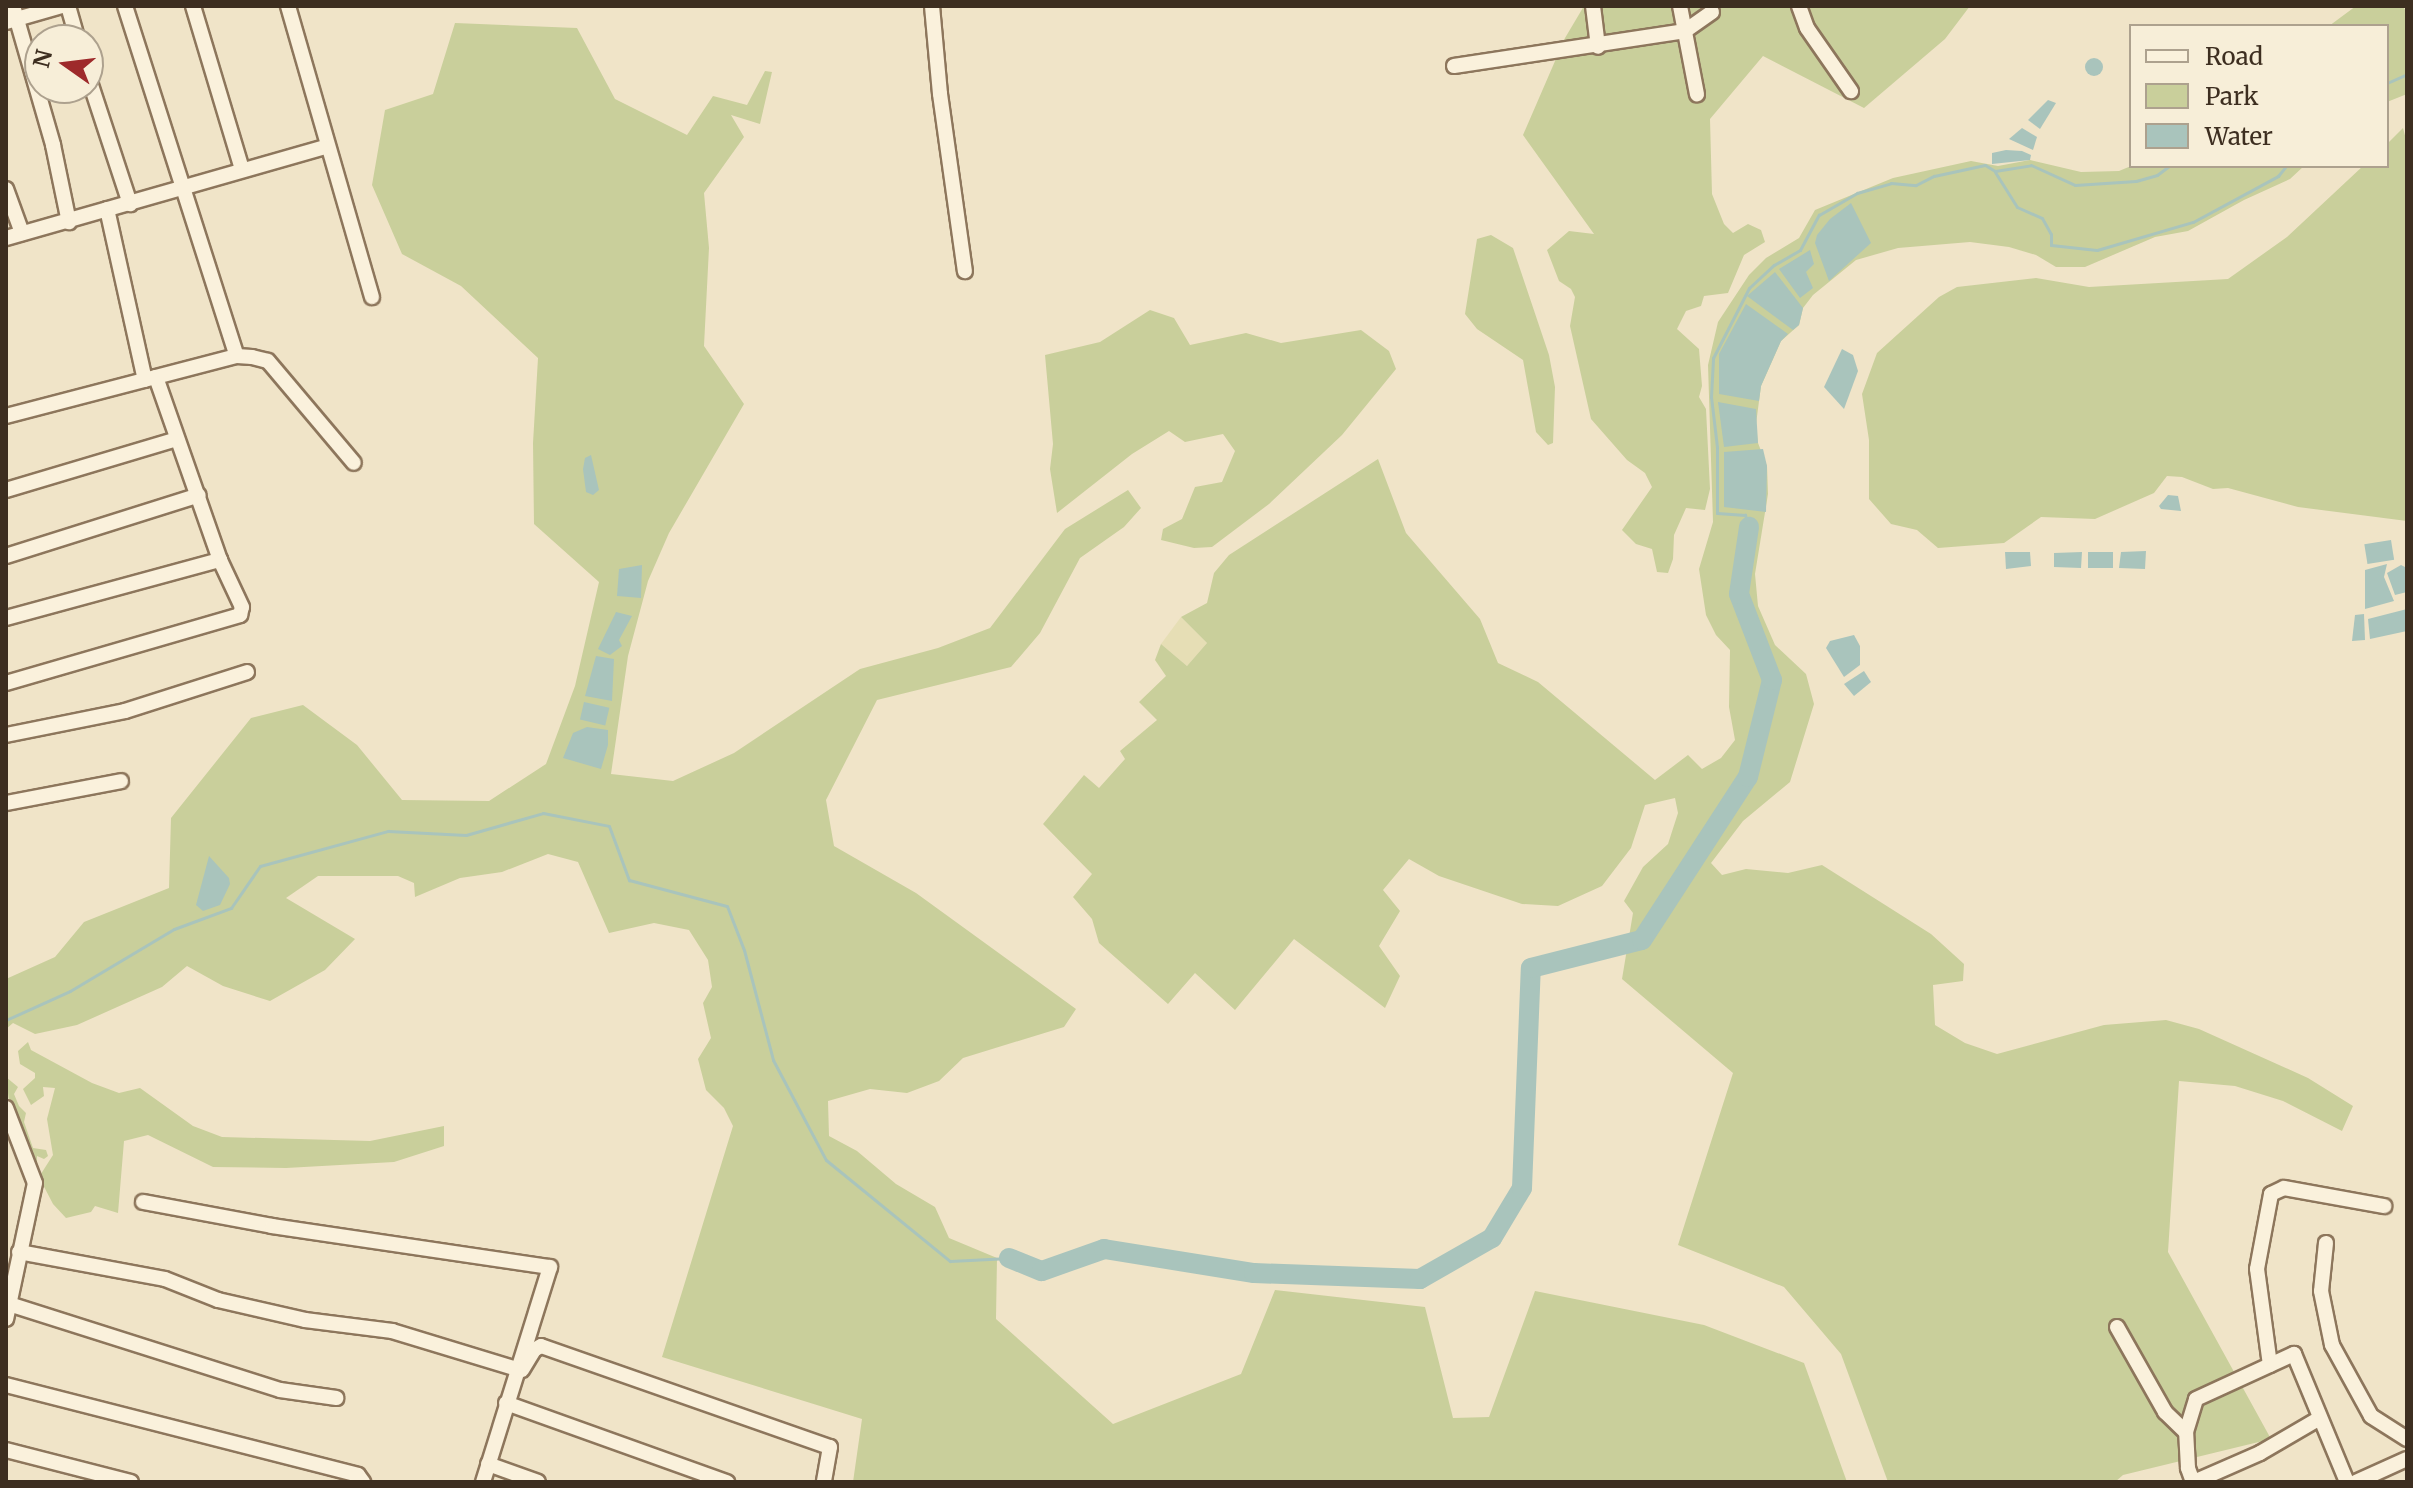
<!DOCTYPE html>
<html>
<head>
<meta charset="utf-8">
<style>
	body { margin:0 }
	#map { position:relative; width:2413px; height:1488px; overflow:hidden; background:#f0e4c8; font-family:Merriweather,serif }
	div>[style] { position:absolute }
	.farmland>* { inset:0; background:#e6deb5 }
	.green>* { inset:0; background:#c9cf9b }
	.water>* { inset:0; background:#a9c4bc; transform-origin:0 0 }
	.round { border-radius:50% }
	.stream>* { height:3px; margin:-1.5px; padding:0 1.5px; transform-origin:1.5px; border-radius:1.5px; background:#a9c4bc }
	.river>* { height:20px; margin:-10px; padding:0 10px; transform-origin:10px; border-radius:10px; background:#a9c4bc }
	.roads { filter:drop-shadow(2px 0 #8d765c) drop-shadow(-2px 0 #8d765c) drop-shadow(0 2px #8d765c) drop-shadow(0 -2px #8d765c) }
	.minor>* { height:14px; margin:-7px; padding:0 7px; transform-origin:7px; border-radius:7px; background:#faf1dc }
	span { translate:-50% -50%; white-space:nowrap; text-align:center; line-height:1.15; -webkit-text-stroke:7px #f7eed8; paint-order:stroke }
	.frame { position:absolute; inset:0; border:8px solid #3d2e20; pointer-events:none }
	.legend { position:absolute; left:2129px; top:24px; width:260px; height:144px; box-sizing:border-box; background:#f7eed8; border:2px solid #ada18e; margin:0; padding:10px 14px; list-style:none; font-size:24px; color:#3d2e20 }
	.legend li { display:flex; align-items:center; gap:16px; height:40px }
	.legend b { width:40px; border:2px solid #ada18e }
	.north { position:absolute; left:24px; top:24px; width:80px; height:80px; box-sizing:border-box; background:#f7eed8; border:2px solid #ada18e; border-radius:50%; rotate:284deg; font-size:22px; font-weight:700; line-height:32px; text-align:center; color:#3d2e20 }
	.north::after { content:''; display:block; margin:auto; width:28px; height:36px; background:#9e2a2b; clip-path:polygon(50% 0,100% 100%,50% 72%,0 100%) }
</style>
</head>
<body>
<div id="map">
	<div class="farmland">
		<div style="clip-path:polygon(1181px 617px,1207px 643px,1187px 666px,1161px 644px)"></div>
	</div>
	<div class="green">
		<div style="clip-path:polygon(1584px 6px,1970px 6px,1945px 39px,1864px 108px,1763px 56px,1710px 119px,1712px 194px,1724px 224px,1733px 233px,1748px 224px,1761px 230px,1765px 242px,1744px 255px,1728px 293px,1704px 296px,1701px 306px,1686px 311px,1677px 329px,1699px 349px,1702px 386px,1699px 397px,1706px 409px,1710px 489px,1705px 510px,1686px 508px,1674px 535px,1673px 559px,1668px 573px,1657px 572px,1652px 549px,1636px 544px,1622px 530px,1652px 487px,1645px 473px,1627px 460px,1591px 419px,1570px 326px,1575px 297px,1571px 289px,1559px 281px,1547px 250px,1569px 231px,1594px 234px,1523px 135px,1565px 38px)"></div>
		<div style="clip-path:polygon(2356px 6px,2402px 6px,2407px 12px,2407px 94px,2387px 102px,2387px 26px,2329px 26px)"></div>
		<div style="clip-path:polygon(455px 23px,577px 28px,615px 99px,687px 135px,713px 96px,747px 105px,765px 71px,772px 72px,760px 124px,731px 115px,744px 137px,704px 193px,709px 248px,704px 346px,744px 404px,669px 533px,648px 581px,628px 656px,611px 774px,673px 781px,734px 753px,860px 669px,938px 648px,990px 628px,1065px 529px,1128px 490px,1141px 508px,1124px 527px,1080px 558px,1040px 633px,1011px 667px,877px 700px,826px 800px,834px 846px,916px 893px,1076px 1009px,1064px 1027px,963px 1058px,939px 1081px,907px 1093px,870px 1089px,828px 1101px,829px 1136px,857px 1151px,896px 1184px,935px 1207px,949px 1238px,997px 1258px,996px 1319px,1113px 1424px,1241px 1374px,1275px 1290px,1425px 1307px,1453px 1418px,1489px 1417px,1535px 1291px,1704px 1325px,1804px 1363px,1847px 1482px,853px 1482px,862px 1419px,662px 1357px,733px 1126px,724px 1108px,706px 1090px,698px 1059px,711px 1038px,703px 1003px,712px 987px,708px 960px,689px 930px,654px 923px,609px 933px,578px 862px,548px 854px,502px 872px,460px 878px,415px 897px,414px 883px,398px 876px,318px 876px,286px 898px,355px 939px,325px 970px,270px 1001px,223px 986px,187px 966px,162px 987px,77px 1025px,35px 1034px,13px 1023px,6px 1029px,6px 979px,55px 957px,84px 922px,169px 888px,171px 818px,251px 718px,303px 705px,357px 745px,402px 800px,489px 801px,546px 764px,575px 686px,599px 582px,534px 524px,533px 443px,538px 358px,461px 286px,402px 254px,372px 185px,385px 110px,433px 94px)"></div>
		<div style="clip-path:polygon(2403px 128px,2407px 143px,2407px 521px,2298px 507px,2228px 488px,2213px 489px,2182px 477px,2167px 476px,2154px 493px,2095px 519px,2041px 517px,2004px 543px,1938px 548px,1917px 530px,1891px 524px,1869px 499px,1869px 440px,1862px 394px,1877px 353px,1939px 297px,1957px 287px,2036px 278px,2089px 287px,2228px 279px,2287px 237px,2363px 166px,2387px 166px,2387px 144px)"></div>
		<div style="clip-path:polygon(2030px 160px,2081px 172px,2119px 171px,2131px 166px,2304px 166px,2290px 179px,2244px 200px,2188px 231px,2155px 237px,2085px 267px,2056px 267px,2036px 255px,2009px 247px,1970px 242px,1898px 248px,1856px 260px,1813px 295px,1803px 308px,1799px 325px,1781px 341px,1761px 386px,1756px 424px,1758px 443px,1767px 466px,1768px 494px,1755px 574px,1758px 606px,1775px 645px,1806px 674px,1814px 704px,1790px 782px,1743px 821px,1711px 863px,1722px 875px,1746px 869px,1788px 873px,1822px 865px,1931px 934px,1964px 964px,1963px 981px,1933px 985px,1935px 1025px,1965px 1043px,1997px 1054px,2104px 1025px,2166px 1020px,2199px 1029px,2308px 1078px,2353px 1106px,2342px 1131px,2283px 1101px,2235px 1086px,2179px 1081px,2168px 1252px,2271px 1439px,2123px 1475px,2115px 1482px,1888px 1482px,1841px 1354px,1784px 1287px,1678px 1245px,1733px 1073px,1622px 979px,1633px 913px,1624px 901px,1643px 867px,1668px 844px,1678px 813px,1675px 798px,1645px 805px,1631px 848px,1602px 886px,1558px 906px,1522px 904px,1439px 876px,1409px 859px,1383px 890px,1400px 911px,1379px 946px,1400px 976px,1385px 1008px,1294px 939px,1235px 1010px,1195px 973px,1168px 1004px,1099px 943px,1092px 919px,1073px 897px,1092px 874px,1043px 824px,1084px 775px,1099px 788px,1125px 759px,1120px 751px,1157px 720px,1139px 702px,1166px 676px,1155px 660px,1161px 644px,1187px 666px,1207px 643px,1181px 617px,1207px 603px,1214px 573px,1229px 555px,1378px 459px,1406px 533px,1480px 619px,1498px 663px,1538px 682px,1655px 780px,1688px 755px,1702px 769px,1721px 758px,1735px 740px,1729px 707px,1730px 650px,1716px 635px,1706px 615px,1699px 569px,1713px 522px,1708px 365px,1718px 322px,1749px 275px,1766px 258px,1799px 238px,1815px 210px,1893px 178px,1971px 161px,1998px 166px)"></div>
		<div style="clip-path:polygon(1491px 235px,1513px 248px,1549px 355px,1555px 387px,1553px 443px,1548px 445px,1536px 432px,1523px 360px,1477px 329px,1465px 314px,1477px 239px)"></div>
		<div style="clip-path:polygon(1150px 310px,1174px 318px,1190px 345px,1246px 333px,1281px 343px,1361px 330px,1389px 351px,1396px 369px,1342px 435px,1269px 504px,1212px 547px,1194px 548px,1161px 540px,1163px 529px,1182px 519px,1195px 487px,1222px 482px,1235px 451px,1223px 434px,1185px 442px,1169px 431px,1132px 454px,1057px 513px,1050px 469px,1053px 444px,1045px 355px,1100px 342px)"></div>
		<div style="clip-path:polygon(28px 1042px,31px 1050px,92px 1083px,119px 1093px,140px 1088px,193px 1126px,222px 1137px,370px 1141px,444px 1126px,444px 1146px,394px 1162px,286px 1168px,213px 1167px,148px 1135px,124px 1141px,118px 1213px,95px 1206px,91px 1212px,66px 1218px,53px 1204px,39px 1177px,53px 1155px,47px 1119px,55px 1088px,43px 1087px,44px 1096px,31px 1105px,23px 1089px,35px 1078px,35px 1073px,20px 1064px,18px 1051px)"></div>
		<div style="clip-path:polygon(6px 1077px,18px 1087px,14px 1094px,19px 1106px,26px 1113px,24px 1122px,33px 1148px,46px 1150px,48px 1156px,44px 1159px,37px 1156px,37px 1165px,34px 1166px,11px 1117px)"></div>
	</div>
	<div class="water">
		<div class="round" style="left:2085px;top:58px;width:18px;height:18px"></div>
		<div style="clip-path:polygon(2048px 100px,2056px 103px,2040px 129px,2028px 120px)"></div>
		<div style="clip-path:polygon(2022px 128px,2037px 137px,2033px 150px,2009px 139px)"></div>
		<div style="clip-path:polygon(2006px 150px,2022px 151px,2031px 155px,2030px 160px,1992px 164px,1992px 153px)"></div>
		<div style="clip-path:polygon(1851px 203px,1871px 243px,1829px 281px,1815px 243px,1817px 235px,1830px 219px)"></div>
		<div style="clip-path:polygon(1810px 250px,1814px 264px,1806px 272px,1813px 288px,1800px 298px,1779px 269px)"></div>
		<div style="clip-path:polygon(1775px 272px,1803px 308px,1799px 325px,1793px 330px,1747px 296px)"></div>
		<div style="clip-path:polygon(1746px 304px,1788px 334px,1781px 341px,1761px 386px,1759px 401px,1719px 394px,1719px 354px)"></div>
		<div style="clip-path:polygon(1842px 349px,1853px 355px,1858px 371px,1844px 409px,1824px 387px)"></div>
		<div style="clip-path:polygon(1718px 402px,1756px 409px,1758px 443px,1724px 447px)"></div>
		<div style="clip-path:polygon(1763px 449px,1767px 466px,1766px 512px,1724px 507px,1724px 452px)"></div>
		<div style="clip-path:polygon(591px 455px,599px 490px,593px 495px,586px 492px,583px 469px,585px 458px)"></div>
		<div style="clip-path:polygon(2168px 495px,2178px 496px,2181px 511px,2161px 509px,2159px 506px)"></div>
		<div style="left:2391px;top:540px;width:20px;height:27px;rotate:81deg"></div>
		<div style="clip-path:polygon(2146px 551px,2145px 569px,2119px 568px,2121px 552px)"></div>
		<div style="clip-path:polygon(2005px 552px,2030px 552px,2031px 566px,2006px 569px)"></div>
		<div style="clip-path:polygon(2082px 552px,2081px 568px,2054px 567px,2054px 553px)"></div>
		<div style="left:2088px;top:552px;width:25px;height:16px"></div>
		<div style="clip-path:polygon(2387px 564px,2384px 577px,2394px 601px,2365px 609px,2365px 570px)"></div>
		<div style="clip-path:polygon(642px 565px,641px 598px,617px 596px,619px 569px)"></div>
		<div style="clip-path:polygon(2401px 565px,2407px 568px,2407px 592px,2395px 595px,2387px 573px)"></div>
		<div style="clip-path:polygon(2407px 609px,2407px 631px,2370px 639px,2368px 619px)"></div>
		<div style="clip-path:polygon(616px 612px,632px 616px,619px 640px,622px 646px,610px 655px,598px 649px)"></div>
		<div style="clip-path:polygon(2364px 614px,2365px 640px,2352px 641px,2355px 615px)"></div>
		<div style="clip-path:polygon(1854px 635px,1860px 646px,1860px 665px,1844px 677px,1826px 648px,1830px 641px)"></div>
		<div style="clip-path:polygon(596px 656px,614px 659px,612px 701px,585px 696px)"></div>
		<div style="clip-path:polygon(1864px 671px,1871px 682px,1854px 696px,1844px 684px)"></div>
		<div style="left:584px;top:702px;width:26px;height:18px;rotate:13deg"></div>
		<div style="clip-path:polygon(587px 727px,608px 730px,608px 745px,601px 769px,563px 758px,573px 733px)"></div>
		<div style="clip-path:polygon(209px 856px,229px 878px,230px 884px,220px 905px,203px 911px,196px 905px)"></div>
	</div>
	<div class="stream">
		<div style="left:2387px;top:83px;width:22px;rotate:-24deg"></div>
		<div style="left:1995px;top:172px;width:41px;rotate:57.8deg"></div>
		<div style="left:2017px;top:207px;width:27px;rotate:24deg"></div>
		<div style="left:2042px;top:218px;width:18px;rotate:61deg"></div>
		<div style="left:2051px;top:234px;width:11px;rotate:90deg"></div>
		<div style="left:2051px;top:245px;width:46px;rotate:6.2deg"></div>
		<div style="left:2097px;top:250px;width:100px;rotate:-16.3deg"></div>
		<div style="left:2193px;top:222px;width:97px;rotate:-28.4deg"></div>
		<div style="left:2278px;top:176px;width:13px;rotate:-51deg"></div>
		<div style="left:1749px;top:527px;width:13px;rotate:-108deg"></div>
		<div style="left:1745px;top:515px;width:28px;rotate:-176deg"></div>
		<div style="left:1717px;top:513px;width:66px;rotate:-90deg"></div>
		<div style="left:1717px;top:447px;width:50px;rotate:-96.8deg"></div>
		<div style="left:1711px;top:397px;width:39px;rotate:-87deg"></div>
		<div style="left:1713px;top:358px;width:79px;rotate:-62.8deg"></div>
		<div style="left:1749px;top:288px;width:34px;rotate:-43deg"></div>
		<div style="left:1774px;top:265px;width:30px;rotate:-30deg"></div>
		<div style="left:1800px;top:250px;width:40px;rotate:-62deg"></div>
		<div style="left:1819px;top:215px;width:44px;rotate:-30.1deg"></div>
		<div style="left:1857px;top:193px;width:35px;rotate:-16deg"></div>
		<div style="left:1891px;top:183px;width:25px;rotate:5deg"></div>
		<div style="left:1916px;top:185px;width:20px;rotate:-27deg"></div>
		<div style="left:1934px;top:176px;width:52px;rotate:-12.2deg"></div>
		<div style="left:1985px;top:165px;width:12px;rotate:31deg"></div>
		<div style="left:1995px;top:171px;width:36px;rotate:-9deg"></div>
		<div style="left:2031px;top:165px;width:48px;rotate:24.4deg"></div>
		<div style="left:2075px;top:185px;width:61px;rotate:-3.8deg"></div>
		<div style="left:2136px;top:181px;width:22px;rotate:-16deg"></div>
		<div style="left:2157px;top:175px;width:15px;rotate:-37deg"></div>
		<div style="left:6px;top:1020px;width:70px;rotate:-24.4deg"></div>
		<div style="left:70px;top:991px;width:121px;rotate:-30.8deg"></div>
		<div style="left:174px;top:929px;width:61px;rotate:-20.2deg"></div>
		<div style="left:231px;top:908px;width:51px;rotate:-55.4deg"></div>
		<div style="left:260px;top:866px;width:133px;rotate:-15.3deg"></div>
		<div style="left:388px;top:831px;width:78px;rotate:2.9deg"></div>
		<div style="left:466px;top:835px;width:80px;rotate:-15.9deg"></div>
		<div style="left:543px;top:813px;width:67px;rotate:11.1deg"></div>
		<div style="left:609px;top:826px;width:58px;rotate:69.7deg"></div>
		<div style="left:629px;top:880px;width:101px;rotate:14.9deg"></div>
		<div style="left:727px;top:906px;width:47px;rotate:68.9deg"></div>
		<div style="left:744px;top:950px;width:114px;rotate:75.2deg"></div>
		<div style="left:773px;top:1060px;width:113px;rotate:62.1deg"></div>
		<div style="left:826px;top:1160px;width:160px;rotate:39.2deg"></div>
		<div style="left:950px;top:1261px;width:59px;rotate:-2.9deg"></div>
	</div>
	<div class="river">
		<div style="left:1009px;top:1258px;width:35px;rotate:22deg"></div>
		<div style="left:1042px;top:1271px;width:66px;rotate:-19.5deg"></div>
		<div style="left:1104px;top:1249px;width:152px;rotate:9.1deg"></div>
		<div style="left:1254px;top:1273px;width:166px;rotate:2.1deg"></div>
		<div style="left:1420px;top:1279px;width:83px;rotate:-29.7deg"></div>
		<div style="left:1492px;top:1238px;width:58px;rotate:-59deg"></div>
		<div style="left:1522px;top:1188px;width:220px;rotate:-87.7deg"></div>
		<div style="left:1531px;top:968px;width:114px;rotate:-14.2deg"></div>
		<div style="left:1642px;top:940px;width:194px;rotate:-57deg"></div>
		<div style="left:1748px;top:777px;width:100px;rotate:-76.1deg"></div>
		<div style="left:1772px;top:680px;width:92px;rotate:-111deg"></div>
		<div style="left:1739px;top:594px;width:68px;rotate:-81.5deg"></div>
	</div>
	<div class="roads">
		<div class="minor">
			<div style="left:13px;top:6px;width:145px;rotate:73.9deg"></div>
			<div style="left:53px;top:145px;width:79px;rotate:78.3deg"></div>
			<div style="left:68px;top:6px;width:35px;rotate:74deg"></div>
			<div style="left:125px;top:6px;width:367px;rotate:72.3deg"></div>
			<div style="left:193px;top:6px;width:170px;rotate:73.3deg"></div>
			<div style="left:288px;top:6px;width:303px;rotate:73.9deg"></div>
			<div style="left:932px;top:6px;width:88px;rotate:84.8deg"></div>
			<div style="left:940px;top:94px;width:179px;rotate:82deg"></div>
			<div style="left:1593px;top:6px;width:41px;rotate:83deg"></div>
			<div style="left:1680px;top:6px;width:90px;rotate:79.1deg"></div>
			<div style="left:1799px;top:6px;width:23px;rotate:70deg"></div>
			<div style="left:1807px;top:28px;width:77px;rotate:55.1deg"></div>
			<div style="left:6px;top:22px;width:58px;rotate:-15.9deg"></div>
			<div style="left:1454px;top:66px;width:234px;rotate:-8.6deg"></div>
			<div style="left:1685px;top:31px;width:33px;rotate:-35deg"></div>
			<div style="left:88px;top:76px;width:135px;rotate:71.8deg"></div>
			<div style="left:6px;top:189px;width:47px;rotate:70deg"></div>
			<div style="left:107px;top:209px;width:175px;rotate:77.5deg"></div>
			<div style="left:6px;top:238px;width:333px;rotate:-15.9deg"></div>
			<div style="left:6px;top:416px;width:239px;rotate:-14.6deg"></div>
			<div style="left:237px;top:356px;width:15px;rotate:4deg"></div>
			<div style="left:252px;top:357px;width:16px;rotate:14deg"></div>
			<div style="left:268px;top:361px;width:133px;rotate:49.9deg"></div>
			<div style="left:6px;top:490px;width:178px;rotate:-16.6deg"></div>
			<div style="left:6px;top:556px;width:202px;rotate:-17.5deg"></div>
			<div style="left:6px;top:618px;width:222px;rotate:-15.2deg"></div>
			<div style="left:6px;top:683px;width:244px;rotate:-16.2deg"></div>
			<div style="left:240px;top:615px;width:8px;rotate:-76deg"></div>
			<div style="left:242px;top:607px;width:52px;rotate:-115.1deg"></div>
			<div style="left:220px;top:560px;width:194px;rotate:-109.3deg"></div>
			<div style="left:6px;top:735px;width:121px;rotate:-11.4deg"></div>
			<div style="left:125px;top:711px;width:128px;rotate:-17.7deg"></div>
			<div style="left:6px;top:803px;width:117px;rotate:-10.8deg"></div>
			<div style="left:6px;top:1108px;width:80px;rotate:68.9deg"></div>
			<div style="left:35px;top:1183px;width:139px;rotate:102deg"></div>
			<div style="left:143px;top:1202px;width:131px;rotate:10.5deg"></div>
			<div style="left:272px;top:1226px;width:281px;rotate:8.4deg"></div>
			<div style="left:550px;top:1267px;width:225px;rotate:107.3deg"></div>
			<div style="left:2326px;top:1243px;width:48px;rotate:95.9deg"></div>
			<div style="left:2321px;top:1291px;width:55px;rotate:78.5deg"></div>
			<div style="left:2332px;top:1345px;width:81px;rotate:61.2deg"></div>
			<div style="left:2371px;top:1416px;width:43px;rotate:32.6deg"></div>
			<div style="left:19px;top:1252px;width:148px;rotate:10.5deg"></div>
			<div style="left:165px;top:1279px;width:57px;rotate:21.6deg"></div>
			<div style="left:218px;top:1300px;width:89px;rotate:12.9deg"></div>
			<div style="left:305px;top:1320px;width:88px;rotate:7.2deg"></div>
			<div style="left:392px;top:1331px;width:131px;rotate:16.9deg"></div>
			<div style="left:9px;top:1304px;width:284px;rotate:17.6deg"></div>
			<div style="left:280px;top:1390px;width:57px;rotate:8.1deg"></div>
			<div style="left:2117px;top:1327px;width:98px;rotate:60.5deg"></div>
			<div style="left:2165px;top:1412px;width:29px;rotate:44deg"></div>
			<div style="left:2270px;top:1365px;width:97px;rotate:-97.7deg"></div>
			<div style="left:2257px;top:1269px;width:76px;rotate:-79.4deg"></div>
			<div style="left:2271px;top:1194px;width:14px;rotate:-25deg"></div>
			<div style="left:2284px;top:1188px;width:102px;rotate:10.2deg"></div>
			<div style="left:522px;top:1370px;width:23px;rotate:-59deg"></div>
			<div style="left:534px;top:1350px;width:8px;rotate:-30deg"></div>
			<div style="left:541px;top:1346px;width:306px;rotate:19.3deg"></div>
			<div style="left:830px;top:1447px;width:36px;rotate:100deg"></div>
			<div style="left:6px;top:1385px;width:363px;rotate:14.3deg"></div>
			<div style="left:358px;top:1475px;width:9px;rotate:54deg"></div>
			<div style="left:506px;top:1403px;width:235px;rotate:19.7deg"></div>
			<div style="left:6px;top:1450px;width:129px;rotate:14.4deg"></div>
			<div style="left:488px;top:1464px;width:53px;rotate:19.8deg"></div>
			<div style="left:2193px;top:1482px;width:15px;rotate:-110deg"></div>
			<div style="left:2188px;top:1468px;width:36px;rotate:-93deg"></div>
			<div style="left:2186px;top:1432px;width:34px;rotate:-73deg"></div>
			<div style="left:2196px;top:1399px;width:108px;rotate:-24.7deg"></div>
			<div style="left:2294px;top:1354px;width:139px;rotate:67.5deg"></div>
			<div style="left:2194px;top:1482px;width:72px;rotate:-23.7deg"></div>
			<div style="left:2260px;top:1453px;width:69px;rotate:-30.3deg"></div>
			<div style="left:2356px;top:1482px;width:56px;rotate:-24.3deg"></div>
		</div>
	</div>
	<div class="frame"></div>
	<ul class="legend">
	<li><b style="height:10px;background:#faf1dc"></b>Road</li>
	<li><b style="height:22px;background:#c9cf9b"></b>Park</li>
	<li><b style="height:22px;background:#a9c4bc"></b>Water</li>
	</ul>
	<div class="north">N</div>
</div>
</body>
</html>
